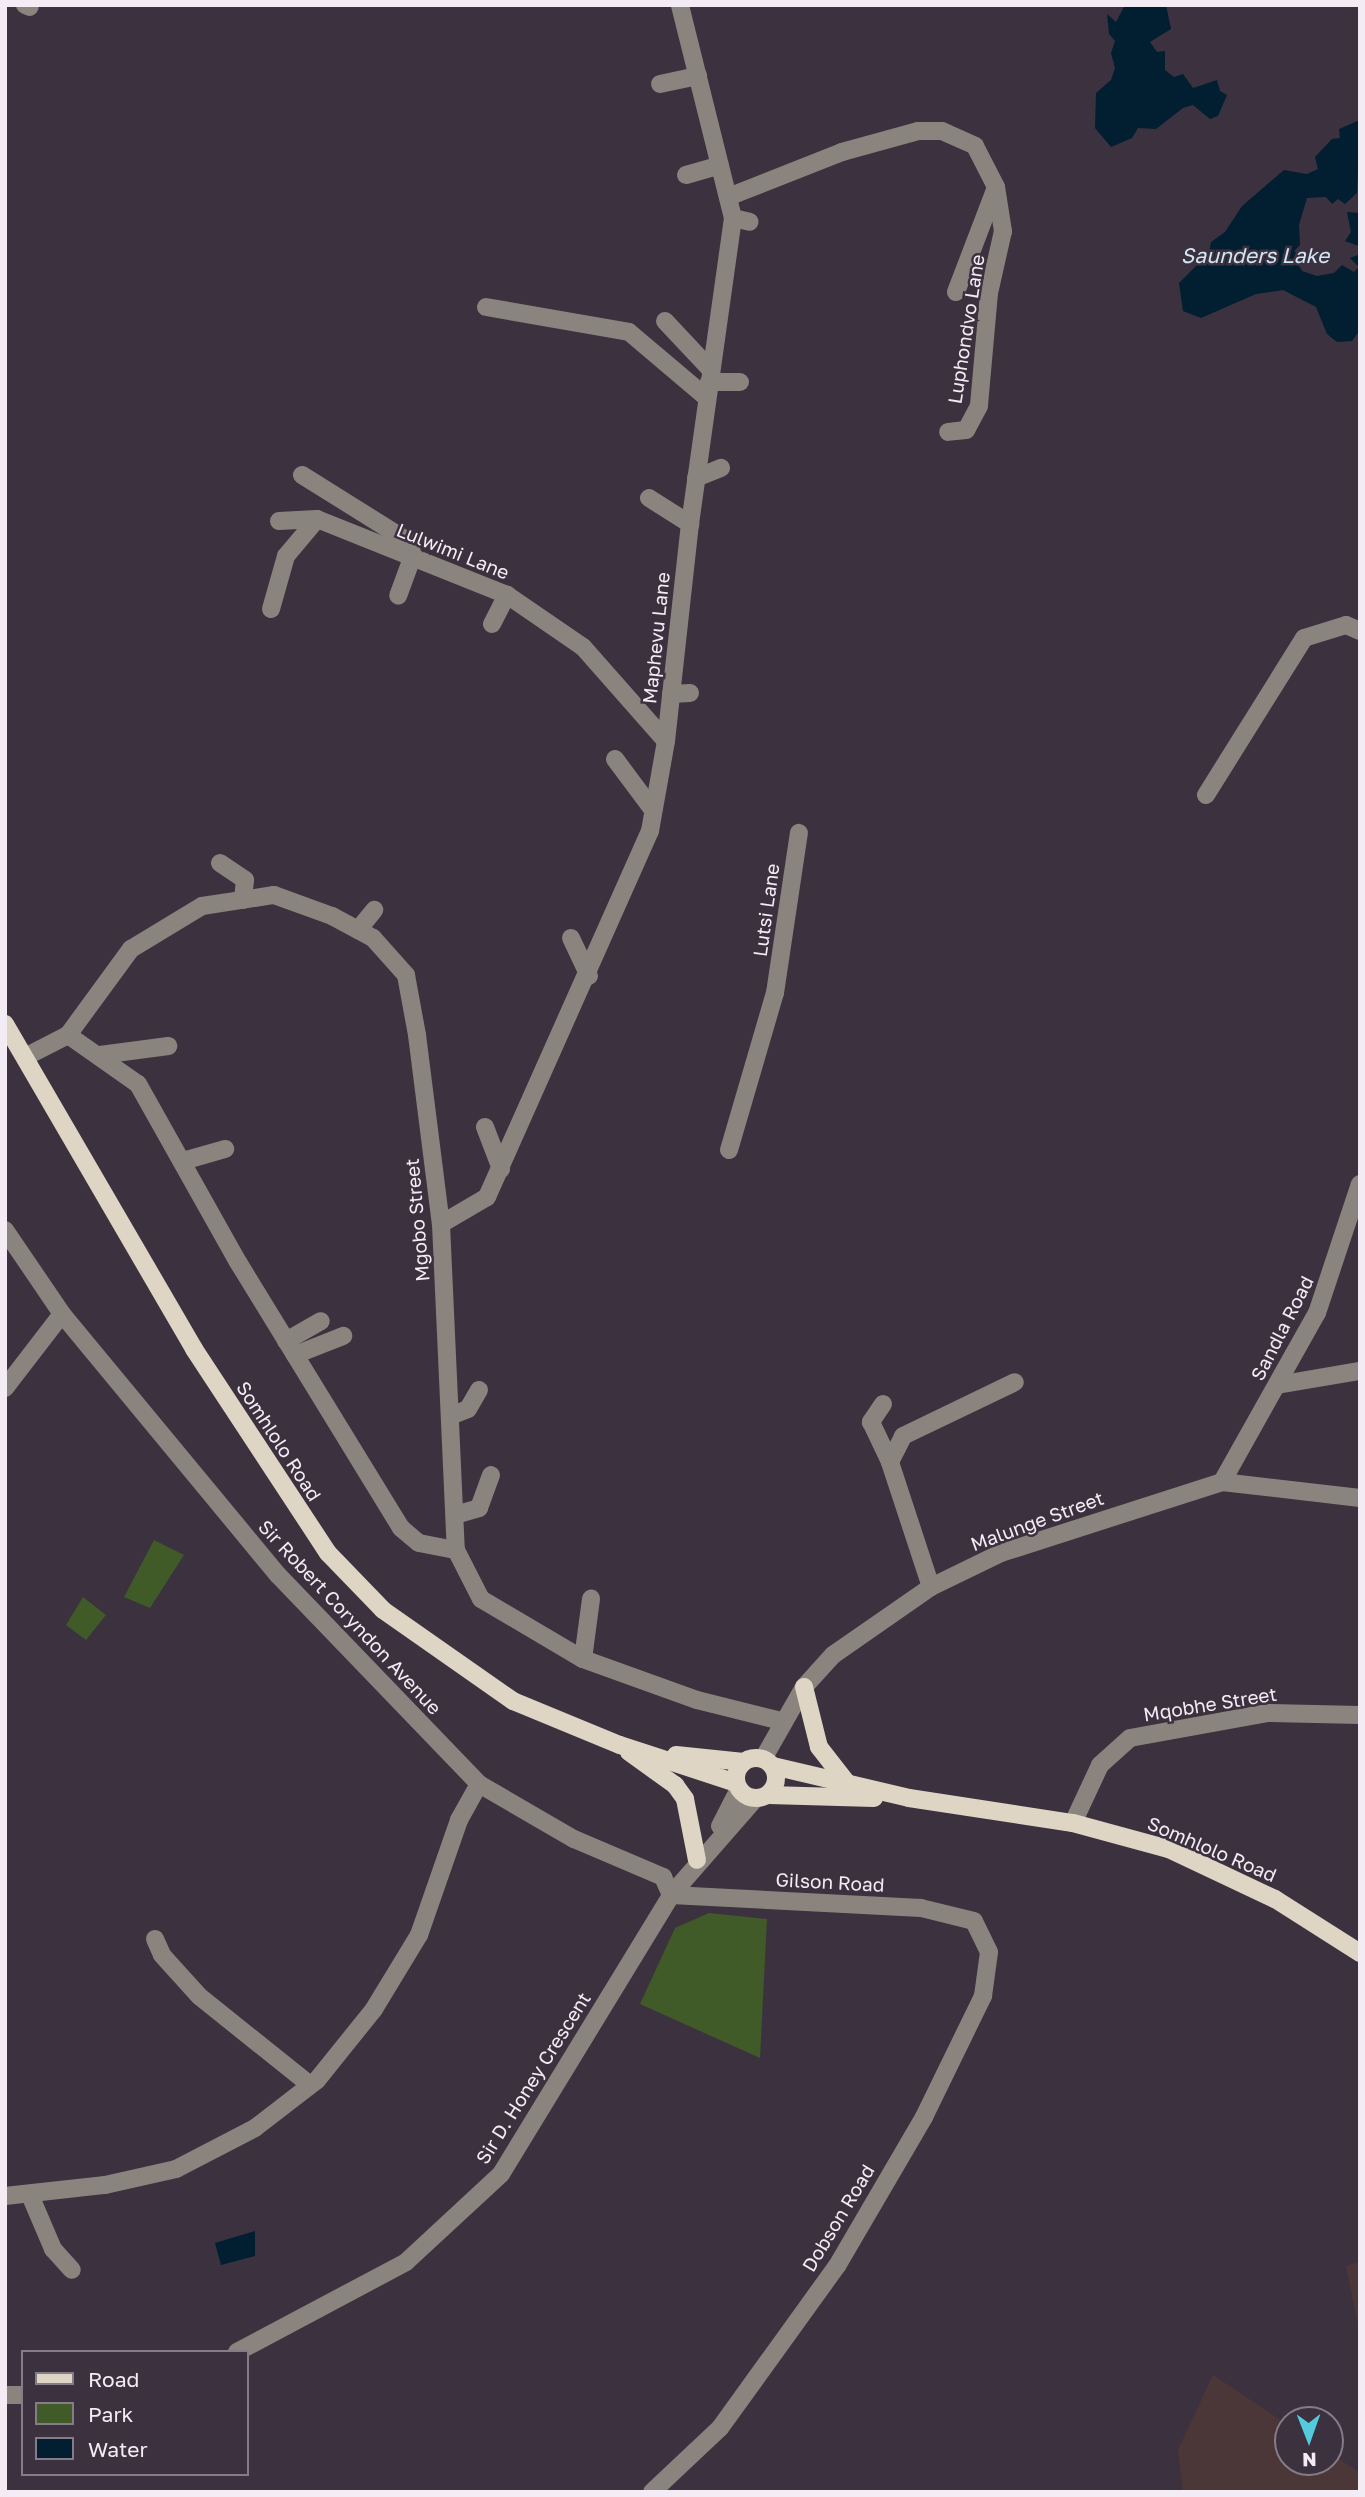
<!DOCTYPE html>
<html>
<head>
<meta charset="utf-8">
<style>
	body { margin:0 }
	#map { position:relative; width:1365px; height:2497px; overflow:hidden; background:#3c313e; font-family:"Golos Text",sans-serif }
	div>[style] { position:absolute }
	.education>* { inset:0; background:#4c3738 }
	.green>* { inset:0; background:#405a28 }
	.water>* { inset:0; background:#011f30 }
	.minor>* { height:18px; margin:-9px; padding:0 9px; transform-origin:9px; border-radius:9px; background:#89857e }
	.major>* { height:18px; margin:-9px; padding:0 9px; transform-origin:9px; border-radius:9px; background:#ded5c5 }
	.major>.ring { margin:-9px; padding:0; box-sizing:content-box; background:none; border:18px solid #ded5c5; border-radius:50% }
	span { translate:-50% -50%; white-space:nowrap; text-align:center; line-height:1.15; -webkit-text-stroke:5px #3c313e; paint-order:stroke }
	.street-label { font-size:19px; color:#f3ecf5 }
	.water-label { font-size:21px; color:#d1e6f5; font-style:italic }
	.frame { position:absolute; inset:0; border:7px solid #f3ecf5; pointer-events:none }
	.legend { position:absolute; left:21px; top:2350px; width:228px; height:126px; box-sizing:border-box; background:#3c313e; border:2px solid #857c87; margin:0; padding:9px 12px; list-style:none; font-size:21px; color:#f3ecf5 }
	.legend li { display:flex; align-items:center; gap:14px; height:35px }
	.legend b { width:35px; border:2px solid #857c87 }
	.north { position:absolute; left:1274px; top:2406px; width:70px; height:70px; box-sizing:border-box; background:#3c313e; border:2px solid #857c87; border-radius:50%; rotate:179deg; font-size:19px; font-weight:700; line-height:28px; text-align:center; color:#f3ecf5 }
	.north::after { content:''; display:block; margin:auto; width:24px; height:32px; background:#54cade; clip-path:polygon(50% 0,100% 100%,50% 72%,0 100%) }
</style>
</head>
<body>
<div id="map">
	<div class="education">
		<div style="clip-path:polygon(1360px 2262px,1360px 2335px,1346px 2266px)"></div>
		<div style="clip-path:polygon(1213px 2375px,1288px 2425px,1288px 2462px,1330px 2462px,1330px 2453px,1360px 2473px,1360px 2492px,1183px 2492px,1178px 2450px)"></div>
	</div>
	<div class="green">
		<div style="clip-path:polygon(154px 1540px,184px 1555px,150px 1608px,124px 1597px)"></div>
		<div style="clip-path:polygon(83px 1597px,106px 1615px,86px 1640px,66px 1625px)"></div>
		<div style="clip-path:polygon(709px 1913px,767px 1919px,760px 2058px,640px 2004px,675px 1928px)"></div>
	</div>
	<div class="water">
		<div style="clip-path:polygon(1132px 5px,1166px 5px,1171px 29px,1150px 42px,1157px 52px,1165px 51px,1165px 70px,1174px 77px,1183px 74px,1193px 88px,1217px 80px,1220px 91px,1227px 95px,1218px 116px,1210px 119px,1193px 105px,1183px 108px,1156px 129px,1138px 128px,1132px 138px,1111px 147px,1095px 128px,1096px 93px,1111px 80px,1115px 68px,1111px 53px,1115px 41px,1109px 34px,1107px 14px,1116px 22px,1124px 7px)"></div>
		<div style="clip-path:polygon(1360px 120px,1357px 193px,1345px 204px,1338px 199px,1332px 204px,1326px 197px,1307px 198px,1299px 225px,1300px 245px,1294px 251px,1300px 255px,1296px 260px,1302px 271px,1317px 276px,1334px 273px,1342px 265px,1354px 272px,1359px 267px,1350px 258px,1358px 255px,1359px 246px,1345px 241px,1351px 232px,1347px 212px,1360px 213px,1360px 330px,1352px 341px,1337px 342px,1327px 334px,1316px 307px,1283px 290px,1256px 294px,1201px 318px,1183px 311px,1179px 283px,1209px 253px,1211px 242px,1225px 232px,1242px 206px,1284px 170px,1307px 174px,1318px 169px,1315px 157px,1332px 139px,1340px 138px,1339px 129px)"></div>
		<div style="clip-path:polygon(255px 2231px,255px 2256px,221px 2265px,215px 2243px)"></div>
	</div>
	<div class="minor">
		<div style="left:25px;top:5px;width:5px;rotate:22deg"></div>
		<div style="left:660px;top:84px;width:39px;rotate:-12deg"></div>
		<div style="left:686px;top:175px;width:35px;rotate:-16deg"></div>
		<div style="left:728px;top:197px;width:123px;rotate:-21.5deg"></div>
		<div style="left:842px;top:152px;width:79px;rotate:-15.4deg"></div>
		<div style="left:918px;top:131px;width:24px"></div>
		<div style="left:942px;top:131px;width:36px;rotate:24deg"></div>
		<div style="left:975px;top:146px;width:46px;rotate:62.9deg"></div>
		<div style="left:996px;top:187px;width:45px;rotate:81deg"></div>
		<div style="left:1003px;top:231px;width:64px;rotate:102.7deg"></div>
		<div style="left:989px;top:293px;width:113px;rotate:95.1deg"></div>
		<div style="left:979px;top:406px;width:27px;rotate:118deg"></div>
		<div style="left:966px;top:430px;width:18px;rotate:174deg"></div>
		<div style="left:733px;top:218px;width:17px;rotate:13deg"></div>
		<div style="left:956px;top:292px;width:112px;rotate:-69.1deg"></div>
		<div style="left:486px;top:307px;width:145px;rotate:9.9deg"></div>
		<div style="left:629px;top:332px;width:102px;rotate:40.2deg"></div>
		<div style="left:665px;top:321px;width:66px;rotate:46.8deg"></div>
		<div style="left:709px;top:382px;width:31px"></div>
		<div style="left:302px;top:475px;width:128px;rotate:32deg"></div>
		<div style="left:411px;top:543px;width:15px;rotate:86deg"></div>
		<div style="left:412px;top:558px;width:40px;rotate:110.2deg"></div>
		<div style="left:696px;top:478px;width:27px;rotate:-22deg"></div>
		<div style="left:649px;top:498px;width:49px;rotate:32.4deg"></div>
		<div style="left:279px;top:521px;width:38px;rotate:-3deg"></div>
		<div style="left:271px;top:609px;width:55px;rotate:-74.2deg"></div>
		<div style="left:286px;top:556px;width:48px;rotate:-50deg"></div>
		<div style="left:317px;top:519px;width:205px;rotate:21.8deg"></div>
		<div style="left:507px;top:595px;width:92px;rotate:34.4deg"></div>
		<div style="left:583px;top:647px;width:125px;rotate:48.6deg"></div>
		<div style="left:492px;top:624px;width:33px;rotate:-63deg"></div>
		<div style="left:671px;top:694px;width:19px;rotate:-3deg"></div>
		<div style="left:615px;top:759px;width:64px;rotate:53.3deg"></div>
		<div style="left:1206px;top:795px;width:185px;rotate:-58deg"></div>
		<div style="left:1304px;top:638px;width:44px;rotate:-17.2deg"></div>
		<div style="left:1346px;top:625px;width:15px;rotate:23deg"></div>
		<div style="left:220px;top:863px;width:30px;rotate:34deg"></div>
		<div style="left:245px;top:880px;width:20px;rotate:96deg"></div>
		<div style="left:358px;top:930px;width:26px;rotate:-51deg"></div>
		<div style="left:571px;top:938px;width:42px;rotate:64.7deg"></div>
		<div style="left:68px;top:1035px;width:85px;rotate:35deg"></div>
		<div style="left:138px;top:1084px;width:204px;rotate:60.7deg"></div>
		<div style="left:238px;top:1262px;width:312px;rotate:58.5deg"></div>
		<div style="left:401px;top:1528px;width:23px;rotate:40deg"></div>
		<div style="left:419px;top:1543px;width:38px;rotate:11deg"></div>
		<div style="left:100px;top:1055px;width:69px;rotate:-7.5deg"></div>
		<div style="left:25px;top:1057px;width:48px;rotate:-27.1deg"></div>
		<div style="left:68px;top:1035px;width:107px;rotate:-53.8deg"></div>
		<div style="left:131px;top:949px;width:83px;rotate:-31.2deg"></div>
		<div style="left:202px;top:906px;width:73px;rotate:-8.7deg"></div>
		<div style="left:274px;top:895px;width:62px;rotate:19.9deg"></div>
		<div style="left:332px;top:916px;width:47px;rotate:28.2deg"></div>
		<div style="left:373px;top:938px;width:50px;rotate:48.3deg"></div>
		<div style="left:406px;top:975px;width:61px;rotate:79.6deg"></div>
		<div style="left:417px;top:1035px;width:191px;rotate:82.8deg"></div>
		<div style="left:441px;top:1224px;width:326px;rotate:87.4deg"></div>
		<div style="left:456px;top:1550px;width:55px;rotate:63deg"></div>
		<div style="left:481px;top:1599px;width:118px;rotate:30.5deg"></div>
		<div style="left:583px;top:1659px;width:121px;rotate:19.8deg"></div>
		<div style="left:697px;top:1700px;width:87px;rotate:14deg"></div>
		<div style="left:485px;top:1127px;width:45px;rotate:69.1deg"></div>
		<div style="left:729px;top:1150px;width:164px;rotate:-73.7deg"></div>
		<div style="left:775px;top:993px;width:162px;rotate:-81.5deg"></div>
		<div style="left:183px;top:1161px;width:44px;rotate:-15.9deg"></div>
		<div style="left:441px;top:1224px;width:53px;rotate:-30.4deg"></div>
		<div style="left:487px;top:1197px;width:401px;rotate:-66deg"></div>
		<div style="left:650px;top:831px;width:91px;rotate:-79.9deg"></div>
		<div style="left:666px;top:741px;width:218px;rotate:-83.7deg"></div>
		<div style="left:690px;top:524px;width:309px;rotate:-82deg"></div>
		<div style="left:733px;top:218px;width:219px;rotate:-104deg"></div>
		<div style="left:5px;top:1230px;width:102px;rotate:55.8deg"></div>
		<div style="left:62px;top:1314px;width:339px;rotate:50.4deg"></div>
		<div style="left:278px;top:1575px;width:290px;rotate:46.1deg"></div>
		<div style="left:479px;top:1784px;width:110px;rotate:30.1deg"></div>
		<div style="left:574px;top:1839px;width:97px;rotate:23.1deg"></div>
		<div style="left:663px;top:1877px;width:20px;rotate:66deg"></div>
		<div style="left:286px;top:1341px;width:40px;rotate:-29.7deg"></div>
		<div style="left:295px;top:1355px;width:52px;rotate:-21.6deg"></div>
		<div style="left:1277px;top:1385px;width:84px;rotate:-9.6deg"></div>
		<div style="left:5px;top:1388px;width:93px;rotate:-52.4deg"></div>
		<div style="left:883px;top:1404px;width:22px;rotate:124deg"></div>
		<div style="left:871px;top:1422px;width:44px;rotate:64.6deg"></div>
		<div style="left:450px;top:1416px;width:19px;rotate:-21deg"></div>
		<div style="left:468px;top:1409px;width:22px;rotate:-60deg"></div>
		<div style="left:1222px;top:1482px;width:194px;rotate:-60.7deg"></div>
		<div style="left:1317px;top:1313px;width:136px;rotate:-71.6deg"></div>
		<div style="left:455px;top:1515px;width:25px;rotate:-16deg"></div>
		<div style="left:479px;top:1508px;width:35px;rotate:-70deg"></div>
		<div style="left:931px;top:1587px;width:132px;rotate:-108.2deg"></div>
		<div style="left:890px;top:1462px;width:29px;rotate:-63deg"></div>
		<div style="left:903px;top:1436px;width:124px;rotate:-25.7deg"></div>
		<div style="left:583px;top:1659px;width:61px;rotate:-82.4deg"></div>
		<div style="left:763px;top:1759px;width:83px;rotate:-60.3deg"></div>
		<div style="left:804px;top:1687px;width:43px;rotate:-47.8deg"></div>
		<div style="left:833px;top:1655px;width:119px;rotate:-34.8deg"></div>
		<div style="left:931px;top:1587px;width:78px;rotate:-25.9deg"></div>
		<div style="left:1001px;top:1553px;width:232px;rotate:-17.8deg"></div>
		<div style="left:1222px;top:1482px;width:139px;rotate:6.6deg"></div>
		<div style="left:1073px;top:1823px;width:64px;rotate:-65deg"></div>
		<div style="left:1100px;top:1765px;width:40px;rotate:-42deg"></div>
		<div style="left:1130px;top:1738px;width:139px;rotate:-10.3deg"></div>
		<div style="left:1267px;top:1713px;width:93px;rotate:1.2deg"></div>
		<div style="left:720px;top:1826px;width:42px;rotate:-62.8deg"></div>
		<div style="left:155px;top:1939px;width:17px;rotate:66deg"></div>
		<div style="left:162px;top:1955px;width:55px;rotate:47.9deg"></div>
		<div style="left:199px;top:1996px;width:142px;rotate:38.7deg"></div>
		<div style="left:30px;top:2195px;width:59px;rotate:66.9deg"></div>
		<div style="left:53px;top:2249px;width:28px;rotate:48deg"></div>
		<div style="left:5px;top:2196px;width:101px;rotate:-6.3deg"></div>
		<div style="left:105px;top:2185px;width:73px;rotate:-12.7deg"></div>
		<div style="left:176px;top:2169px;width:89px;rotate:-27.4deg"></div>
		<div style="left:255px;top:2128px;width:78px;rotate:-37.7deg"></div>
		<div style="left:317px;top:2080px;width:91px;rotate:-51.2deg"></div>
		<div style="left:374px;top:2009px;width:87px;rotate:-58.7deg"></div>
		<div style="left:419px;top:1935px;width:122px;rotate:-70.8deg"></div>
		<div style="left:459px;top:1820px;width:41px;rotate:-60.9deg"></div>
		<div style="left:237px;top:2352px;width:191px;rotate:-28deg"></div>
		<div style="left:406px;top:2262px;width:129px;rotate:-42.8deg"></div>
		<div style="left:501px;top:2174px;width:327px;rotate:-58.6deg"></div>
		<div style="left:671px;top:1895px;width:128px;rotate:-48.8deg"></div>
		<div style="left:5px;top:2395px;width:18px"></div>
		<div style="left:652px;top:2492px;width:93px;rotate:-43.3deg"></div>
		<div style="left:720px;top:2428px;width:200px;rotate:-54.2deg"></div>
		<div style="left:837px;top:2266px;width:173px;rotate:-59.7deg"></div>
		<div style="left:924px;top:2117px;width:135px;rotate:-64deg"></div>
		<div style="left:983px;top:1996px;width:44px;rotate:-82.2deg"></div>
		<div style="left:989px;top:1952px;width:34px;rotate:-116deg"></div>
		<div style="left:974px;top:1921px;width:55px;rotate:-166.2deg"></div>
		<div style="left:921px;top:1908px;width:250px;rotate:-177deg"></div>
	</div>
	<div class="major">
		<div style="left:5px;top:1024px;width:376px;rotate:59.8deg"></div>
		<div style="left:194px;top:1349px;width:244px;rotate:56.7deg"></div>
		<div style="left:328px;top:1553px;width:79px;rotate:46deg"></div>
		<div style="left:383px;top:1610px;width:159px;rotate:35deg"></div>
		<div style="left:513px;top:1701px;width:116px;rotate:22.4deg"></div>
		<div style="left:620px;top:1745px;width:122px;rotate:18.1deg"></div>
		<div style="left:804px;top:1687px;width:62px;rotate:76deg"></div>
		<div style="left:819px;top:1747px;width:46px;rotate:52.1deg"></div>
		<div style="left:629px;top:1752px;width:57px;rotate:35.7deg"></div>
		<div style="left:675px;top:1785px;width:17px;rotate:54deg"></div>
		<div style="left:685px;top:1799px;width:62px;rotate:78.9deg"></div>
		<div style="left:676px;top:1755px;width:68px;rotate:5.9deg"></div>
		<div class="ring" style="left:736px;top:1758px;width:22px;height:22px"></div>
		<div style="left:773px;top:1766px;width:140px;rotate:13.2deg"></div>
		<div style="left:909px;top:1798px;width:166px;rotate:8.7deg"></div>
		<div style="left:1073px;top:1823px;width:99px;rotate:15.2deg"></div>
		<div style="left:1169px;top:1849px;width:117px;rotate:25.3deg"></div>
		<div style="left:1275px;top:1899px;width:101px;rotate:32.4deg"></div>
		<div style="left:769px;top:1795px;width:105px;rotate:1.6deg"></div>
	</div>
	<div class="street-label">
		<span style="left:966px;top:329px;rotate:-81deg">Luphondvo Lane</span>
		<span style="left:453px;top:551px;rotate:22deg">Lulwimi Lane</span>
		<span style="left:656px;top:638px;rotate:-84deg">Maphevu Lane</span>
		<span style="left:766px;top:910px;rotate:-82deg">Lutsi Lane</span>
		<span style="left:417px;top:1220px;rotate:-95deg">Mgobo Street</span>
		<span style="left:1282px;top:1328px;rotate:-63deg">Sandla Road</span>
		<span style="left:279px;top:1441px;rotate:57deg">Somhlolo Road</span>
		<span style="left:1037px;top:1521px;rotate:-20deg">Malunge Street</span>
		<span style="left:350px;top:1617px;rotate:47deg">Sir Robert Coryndon Avenue</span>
		<span style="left:1210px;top:1704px;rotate:-9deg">Mqobhe Street</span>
		<span style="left:1212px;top:1849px;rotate:23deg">Somhlolo Road</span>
		<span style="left:830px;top:1882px;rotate:3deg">Gilson Road</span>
		<span style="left:533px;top:2078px;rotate:-58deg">Sir D. Honey Crescent</span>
		<span style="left:838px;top:2218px;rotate:-59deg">Dobson Road</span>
	</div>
	<div class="water-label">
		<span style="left:1255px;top:255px">Saunders Lake</span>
	</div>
	<div class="frame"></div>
	<ul class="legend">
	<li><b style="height:9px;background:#ded5c5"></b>Road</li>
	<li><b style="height:19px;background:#405a28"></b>Park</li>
	<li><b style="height:19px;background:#011f30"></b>Water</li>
	</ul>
	<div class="north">N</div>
</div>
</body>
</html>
